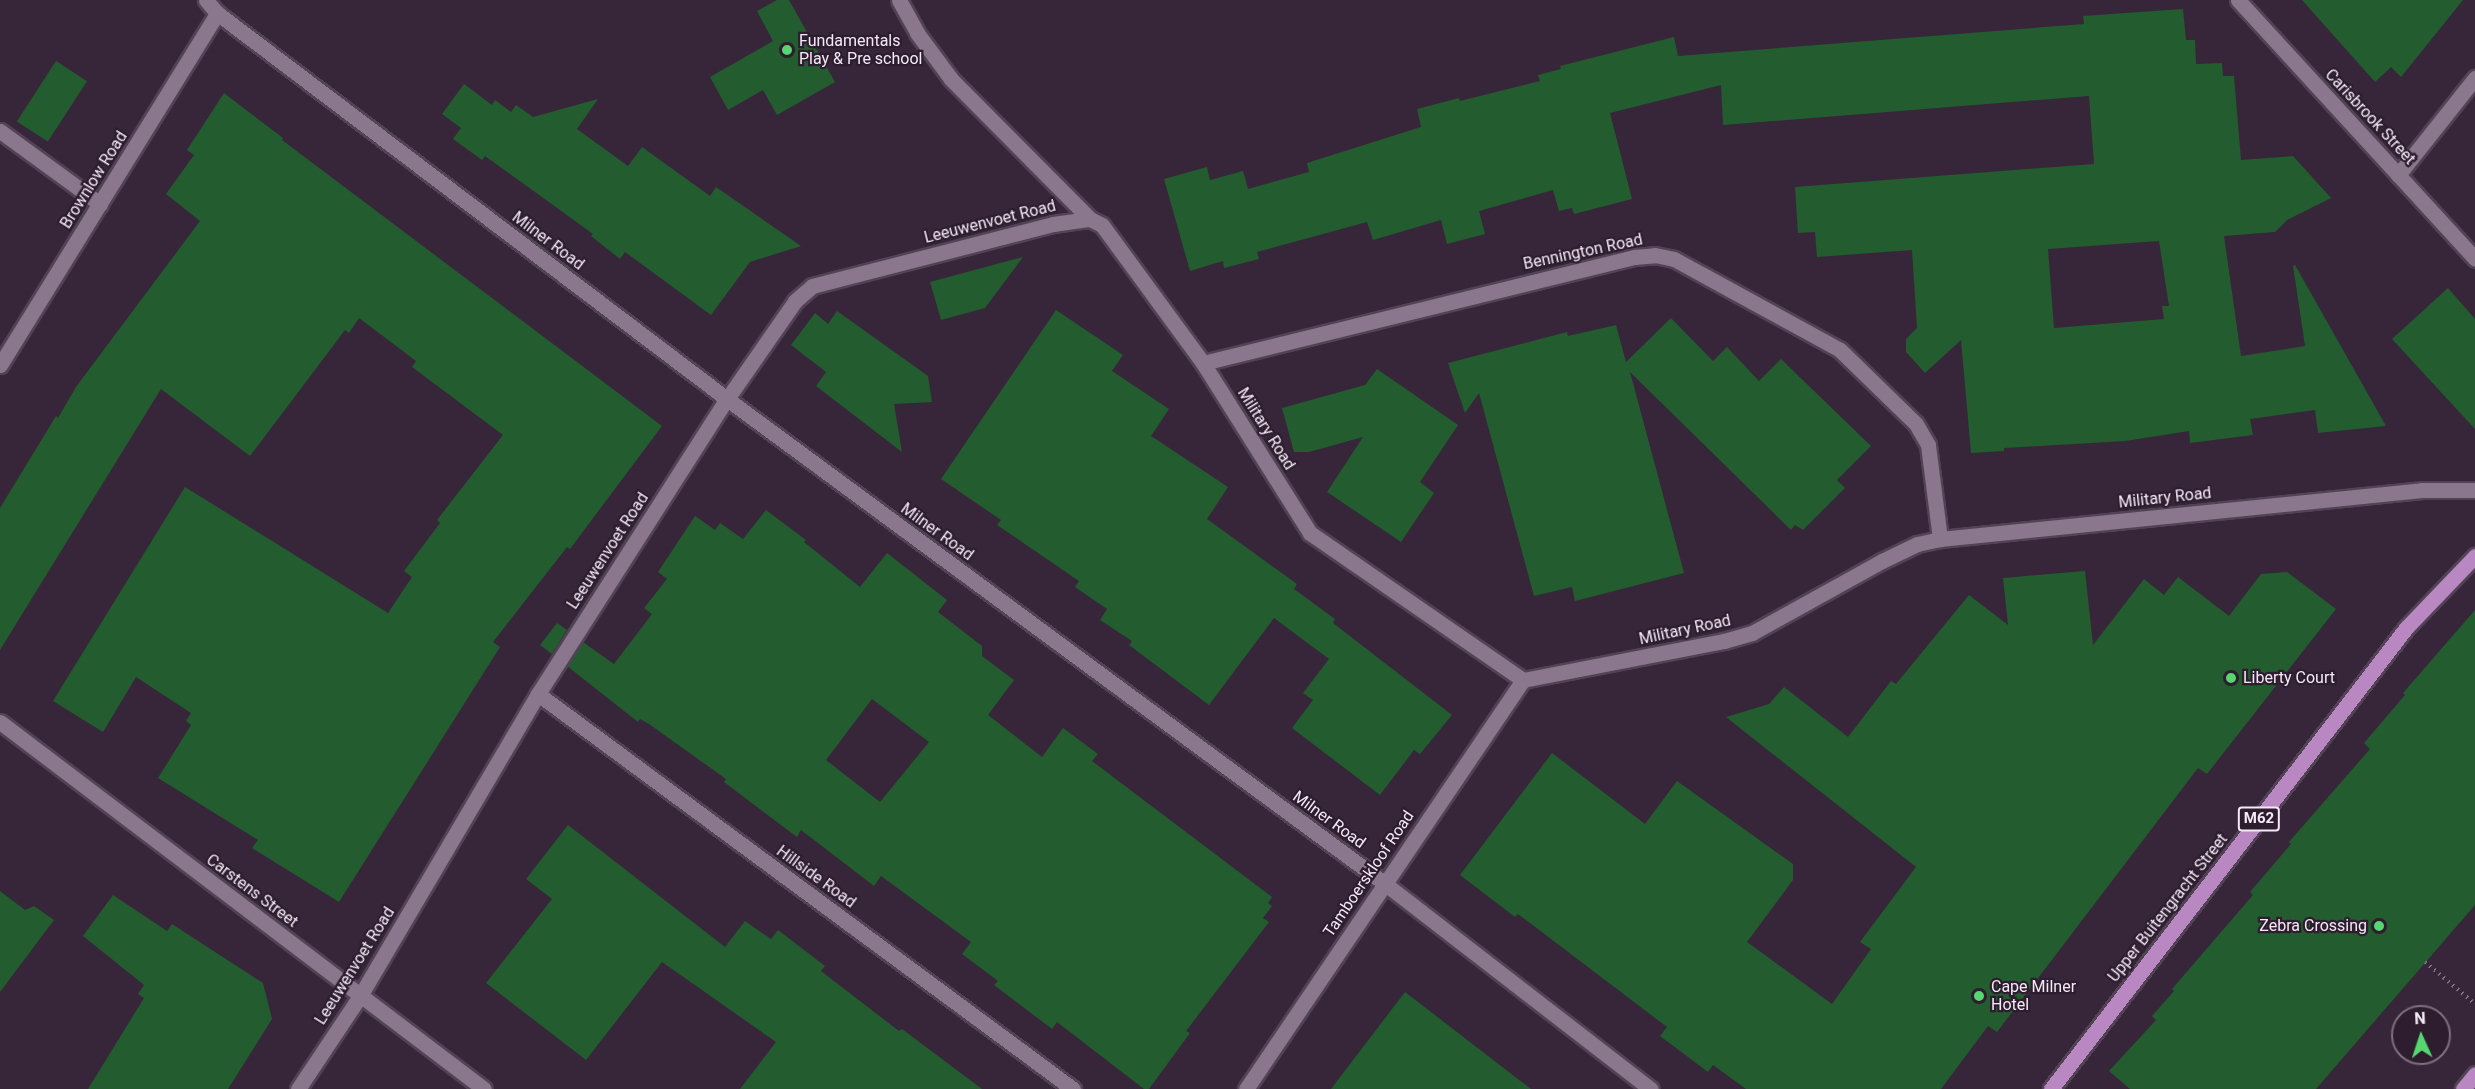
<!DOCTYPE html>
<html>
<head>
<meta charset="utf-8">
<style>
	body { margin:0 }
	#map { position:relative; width:2475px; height:1089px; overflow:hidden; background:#37263a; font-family:Roboto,sans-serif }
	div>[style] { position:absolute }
	.building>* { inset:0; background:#225c2f; transform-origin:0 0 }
	.path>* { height:4px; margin-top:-2px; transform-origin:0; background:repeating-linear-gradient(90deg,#817284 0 1.5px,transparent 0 6px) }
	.roads { filter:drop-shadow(2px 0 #514354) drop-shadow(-2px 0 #514354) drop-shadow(0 2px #514354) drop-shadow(0 -2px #514354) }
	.service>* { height:15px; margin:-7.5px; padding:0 7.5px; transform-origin:7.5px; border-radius:7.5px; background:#8a768d }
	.minor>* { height:15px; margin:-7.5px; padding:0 7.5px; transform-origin:7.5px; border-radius:7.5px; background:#8a768d }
	.primary>* { height:15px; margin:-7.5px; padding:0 7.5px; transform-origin:7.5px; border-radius:7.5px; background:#b987c1 }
	.dots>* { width:16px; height:16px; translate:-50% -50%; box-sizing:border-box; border:3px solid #2d1d2f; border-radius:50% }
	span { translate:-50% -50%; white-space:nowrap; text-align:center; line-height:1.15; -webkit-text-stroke:4.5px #2d1d2f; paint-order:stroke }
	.shield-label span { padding:2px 4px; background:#2d1d2f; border:2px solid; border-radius:4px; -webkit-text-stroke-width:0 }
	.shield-label { font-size:15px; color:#f4e9f6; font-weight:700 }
	.poi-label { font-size:16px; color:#f4e9f6 }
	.left { translate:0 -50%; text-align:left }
	.right { translate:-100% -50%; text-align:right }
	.street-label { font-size:16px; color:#f4e9f6 }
	.north { position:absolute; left:2391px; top:1005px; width:60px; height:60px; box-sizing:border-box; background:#2d1d2f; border:2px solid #7d6f7f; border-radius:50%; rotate:357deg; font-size:16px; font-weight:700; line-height:24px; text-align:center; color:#f4e9f6 }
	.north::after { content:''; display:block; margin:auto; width:21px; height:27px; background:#55d671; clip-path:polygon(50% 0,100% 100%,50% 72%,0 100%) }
</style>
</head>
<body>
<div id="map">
	<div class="building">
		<div style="clip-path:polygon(777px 0,789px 0,835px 82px,777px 115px,763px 90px,728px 110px,710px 77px,773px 41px,757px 11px)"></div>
		<div style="clip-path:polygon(2302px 0,2463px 0,2401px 77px,2391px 67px,2375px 82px)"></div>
		<div style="clip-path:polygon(evenodd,2183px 9px,2186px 40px,2195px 40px,2196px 64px,2222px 63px,2223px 76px,2234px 76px,2241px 160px,2293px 156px,2331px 198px,2287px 220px,2275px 232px,2224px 236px,2241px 356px,2305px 346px,2293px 266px,2295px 265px,2386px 426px,2318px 433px,2315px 410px,2250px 419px,2253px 435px,2190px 443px,2189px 431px,2125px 441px,2004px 448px,2004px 451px,1971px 453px,1961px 340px,1925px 373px,1906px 352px,1906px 339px,1917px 328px,1912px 250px,1817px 257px,1815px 232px,1798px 233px,1795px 187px,2094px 164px,2089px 96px,1723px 125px,1721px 85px,1610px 113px,1632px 199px,1574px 214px,1572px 208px,1559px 211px,1553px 190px,1479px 211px,1485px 234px,1447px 244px,1441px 220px,1373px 240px,1367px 222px,1257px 252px,1259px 259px,1224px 268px,1223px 261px,1190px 271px,1164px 179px,1207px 167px,1210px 180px,1243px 171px,1248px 189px,1309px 172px,1307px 163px,1421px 127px,1417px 109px,1459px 98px,1460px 101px,1540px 81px,1538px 75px,1561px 69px,1560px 66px,1674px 37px,1678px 56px,2084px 24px,2083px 16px,2183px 9px,2159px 241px,2169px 306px,2162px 306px,2164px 319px,2054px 328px,2048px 249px,2159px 241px)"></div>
		<div style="left:56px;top:61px;width:37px;height:72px;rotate:33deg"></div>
		<div style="clip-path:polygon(464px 84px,492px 105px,495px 100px,511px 112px,516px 105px,533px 117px,598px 99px,577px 129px,628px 166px,642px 147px,710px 196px,716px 187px,801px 246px,750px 262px,711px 315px,625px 252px,620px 259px,591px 236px,593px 234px,485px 156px,482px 160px,453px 139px,461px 128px,442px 114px)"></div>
		<div style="clip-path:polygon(224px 93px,283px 138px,282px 140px,662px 426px,570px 549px,567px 547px,493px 642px,500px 647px,339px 902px,252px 848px,258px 840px,158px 778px,191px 725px,186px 721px,191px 713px,136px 677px,103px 732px,53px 701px,185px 487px,388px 613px,412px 577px,404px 571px,440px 523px,437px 520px,503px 435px,412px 367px,416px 361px,359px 318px,349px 333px,345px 330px,250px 456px,161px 389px,0 650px,0 508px,56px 416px,58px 418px,76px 387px,200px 221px,166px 194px,194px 155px,187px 150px)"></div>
		<div style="clip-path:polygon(1023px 257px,985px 308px,941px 320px,930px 282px)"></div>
		<div style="clip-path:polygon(2448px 288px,2475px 319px,2475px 429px,2392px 339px)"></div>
		<div style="clip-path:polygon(1056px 310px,1123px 355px,1112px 371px,1169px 409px,1151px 436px,1228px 487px,1207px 519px,1297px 584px,1294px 589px,1335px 619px,1333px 623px,1452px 715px,1420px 754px,1414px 750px,1380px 795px,1292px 728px,1313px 700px,1303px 693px,1329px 659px,1274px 618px,1209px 705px,1129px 645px,1132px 641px,1100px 620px,1107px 609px,1075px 587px,1079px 581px,997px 525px,1001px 520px,941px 479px)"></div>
		<div style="clip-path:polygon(837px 311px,928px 376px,932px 402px,894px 404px,902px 452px,816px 386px,826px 372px,791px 345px,815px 313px,828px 324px)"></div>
		<div style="clip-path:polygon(1671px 318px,1713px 361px,1727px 347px,1759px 381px,1781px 359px,1871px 446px,1837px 480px,1845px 488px,1803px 530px,1795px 525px,1791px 530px,1630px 372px,1684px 573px,1575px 601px,1572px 587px,1534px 596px,1479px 393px,1465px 413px,1448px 363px,1567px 332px,1568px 336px,1616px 325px,1626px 362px)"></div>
		<div style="clip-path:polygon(1377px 369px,1458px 425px,1420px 482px,1434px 493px,1401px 542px,1327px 492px,1363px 437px,1309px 452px,1294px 452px,1282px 408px,1365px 385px)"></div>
		<div style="clip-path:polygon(evenodd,766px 510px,806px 540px,804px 542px,860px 587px,887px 553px,947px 600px,938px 612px,982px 646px,982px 656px,1014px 680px,988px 715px,1042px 757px,1063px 728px,1098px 754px,1092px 761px,1272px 897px,1268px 903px,1272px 906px,1263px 918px,1269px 922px,1186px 1031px,1190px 1033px,1149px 1089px,1144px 1089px,1057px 1022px,1052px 1029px,994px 985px,998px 981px,962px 954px,971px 942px,881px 876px,874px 886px,801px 830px,797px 837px,724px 782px,726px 779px,649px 724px,640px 719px,638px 722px,567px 666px,583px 642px,614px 664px,652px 614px,644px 608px,667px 579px,658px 572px,695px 516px,715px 530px,720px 523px,743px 539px,766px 510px,872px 699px,929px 742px,880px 802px,826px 760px,872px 699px)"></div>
		<div style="clip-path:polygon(2085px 571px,2093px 645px,2144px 579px,2164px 595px,2178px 577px,2229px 616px,2261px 574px,2287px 572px,2336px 609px,2207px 774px,2198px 768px,1997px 1032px,1988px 1026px,1941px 1089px,1746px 1089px,1713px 1065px,1708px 1072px,1660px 1036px,1667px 1027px,1518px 914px,1515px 917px,1460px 875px,1552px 753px,1645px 824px,1677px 781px,1793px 864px,1793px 880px,1747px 942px,1832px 1004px,1871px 949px,1860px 942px,1916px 867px,1726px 717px,1769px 704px,1784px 687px,1848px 737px,1891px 681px,1896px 684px,1969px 595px,2008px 625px,2003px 578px)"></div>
		<div style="clip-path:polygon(2475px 610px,2475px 905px,2316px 1089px,2130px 1089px,2109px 1071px,2156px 1020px,2152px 1016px,2174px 991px,2172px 989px,2253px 895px,2250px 892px,2291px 844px,2289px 842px,2370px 749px,2364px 743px,2405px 695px,2403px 693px)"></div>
		<div style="clip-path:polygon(557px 623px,567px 630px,552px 654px,540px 645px)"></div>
		<div style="clip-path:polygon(568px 825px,725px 947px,745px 921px,771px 939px,778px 930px,825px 966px,821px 971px,899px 1031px,902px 1029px,982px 1089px,740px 1089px,776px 1042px,662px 962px,586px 1060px,486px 983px,552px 899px,526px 879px)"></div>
		<div style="clip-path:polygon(0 891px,25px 910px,34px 906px,54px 920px,0 992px)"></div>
		<div style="clip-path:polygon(113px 895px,167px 931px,172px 924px,263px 983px,272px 1019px,228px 1089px,88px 1089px,144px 998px,138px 994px,144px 985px,83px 936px)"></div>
		<div style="clip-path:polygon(1405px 992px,1531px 1089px,1331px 1089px)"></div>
	</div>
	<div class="path">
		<div style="left:2425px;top:962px;width:65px;rotate:40deg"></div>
	</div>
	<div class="roads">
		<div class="service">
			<div style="left:899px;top:0;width:38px;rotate:61deg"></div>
			<div style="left:917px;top:33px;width:57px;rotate:53.5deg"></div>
			<div style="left:951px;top:79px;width:197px;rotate:45.2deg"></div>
		</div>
		<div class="minor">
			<div style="left:206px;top:0;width:17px;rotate:50deg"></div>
			<div style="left:217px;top:13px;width:640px;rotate:37.12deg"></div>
			<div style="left:727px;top:399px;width:816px;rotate:36.38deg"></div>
			<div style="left:1384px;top:883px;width:337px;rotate:37.7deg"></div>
			<div style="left:2238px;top:0;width:351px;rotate:47.5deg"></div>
			<div style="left:0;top:131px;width:124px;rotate:36.1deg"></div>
			<div style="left:2398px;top:175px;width:124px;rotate:-51.6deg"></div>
			<div style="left:1203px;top:363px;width:444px;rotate:-13.8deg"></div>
			<div style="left:1634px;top:257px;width:21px;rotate:-5deg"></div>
			<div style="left:1655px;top:255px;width:19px;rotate:12deg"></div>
			<div style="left:1674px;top:259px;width:189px;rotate:28.7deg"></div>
			<div style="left:1840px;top:350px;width:106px;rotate:44.2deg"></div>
			<div style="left:1916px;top:424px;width:24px;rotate:60deg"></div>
			<div style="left:1928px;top:445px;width:95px;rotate:82.7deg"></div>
			<div style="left:0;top:365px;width:414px;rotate:-58.3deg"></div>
			<div style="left:538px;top:694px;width:665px;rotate:36.44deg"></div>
			<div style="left:0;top:722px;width:607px;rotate:37.17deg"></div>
			<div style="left:298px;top:1089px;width:112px;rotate:-56.3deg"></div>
			<div style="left:360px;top:996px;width:351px;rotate:-59.5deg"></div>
			<div style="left:538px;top:694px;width:350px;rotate:-57.4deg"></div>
			<div style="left:727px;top:399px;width:119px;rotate:-55.2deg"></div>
			<div style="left:795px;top:301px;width:23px;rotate:-41deg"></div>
			<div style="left:812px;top:286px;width:249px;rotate:-14.4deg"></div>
			<div style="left:1053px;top:224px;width:37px;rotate:-8deg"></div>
			<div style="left:1090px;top:219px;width:13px;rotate:27deg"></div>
			<div style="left:1102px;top:225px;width:171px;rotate:53.8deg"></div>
			<div style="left:1203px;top:363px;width:201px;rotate:57.8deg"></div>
			<div style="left:1310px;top:533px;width:259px;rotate:34.6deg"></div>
			<div style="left:1523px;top:680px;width:205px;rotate:-11deg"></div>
			<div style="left:1724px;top:641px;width:29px;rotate:-16deg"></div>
			<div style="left:1752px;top:633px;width:149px;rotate:-29deg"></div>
			<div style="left:1882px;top:561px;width:39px;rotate:-26deg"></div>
			<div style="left:1917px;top:544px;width:24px;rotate:-12deg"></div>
			<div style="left:1940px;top:539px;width:484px;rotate:-5.8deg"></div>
			<div style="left:2422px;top:490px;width:53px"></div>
			<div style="left:1246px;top:1089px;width:494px;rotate:-55.9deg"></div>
		</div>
		<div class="primary">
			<div style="left:2051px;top:1089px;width:582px;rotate:-52.4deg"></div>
			<div style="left:2406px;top:628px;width:100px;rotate:-46.2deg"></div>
			<div style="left:2463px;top:1089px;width:19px;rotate:-51deg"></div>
		</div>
	</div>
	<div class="dots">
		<div style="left:787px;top:50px;background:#55d671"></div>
		<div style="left:2231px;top:678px;background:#55d671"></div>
		<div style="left:2379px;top:926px;background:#55d671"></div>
		<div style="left:1979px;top:996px;background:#55d671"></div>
	</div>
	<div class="shield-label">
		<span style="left:2259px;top:819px">M62</span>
	</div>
	<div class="poi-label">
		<span class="left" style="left:799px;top:50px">Fundamentals<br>Play &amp; Pre school</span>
		<span class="left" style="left:2243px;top:678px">Liberty Court</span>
		<span class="right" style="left:2367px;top:926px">Zebra Crossing</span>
		<span class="left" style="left:1991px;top:996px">Cape Milner<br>Hotel</span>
	</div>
	<div class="street-label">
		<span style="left:2370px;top:117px;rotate:47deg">Carisbrook Street</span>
		<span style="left:94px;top:180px;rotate:-58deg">Brownlow Road</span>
		<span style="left:990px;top:222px;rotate:-14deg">Leeuwenvoet Road</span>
		<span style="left:548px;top:241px;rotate:37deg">Milner Road</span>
		<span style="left:1583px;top:252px;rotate:-12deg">Bennington Road</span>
		<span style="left:1266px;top:429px;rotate:58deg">Military Road</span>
		<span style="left:2165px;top:498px;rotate:-6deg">Military Road</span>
		<span style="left:937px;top:532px;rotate:36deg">Milner Road</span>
		<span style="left:608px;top:551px;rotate:-57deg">Leeuwenvoet Road</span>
		<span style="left:1685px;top:630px;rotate:-12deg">Military Road</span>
		<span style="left:1329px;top:820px;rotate:36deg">Milner Road</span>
		<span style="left:1369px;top:874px;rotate:-56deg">Tamboerskloof Road</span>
		<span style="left:816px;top:877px;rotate:36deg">Hillside Road</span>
		<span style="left:252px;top:891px;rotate:37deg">Carstens Street</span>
		<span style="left:2168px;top:908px;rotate:-52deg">Upper Buitengracht Street</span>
		<span style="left:355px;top:966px;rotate:-58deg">Leeuwenvoet Road</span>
	</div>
	<div class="north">N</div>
</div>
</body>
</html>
